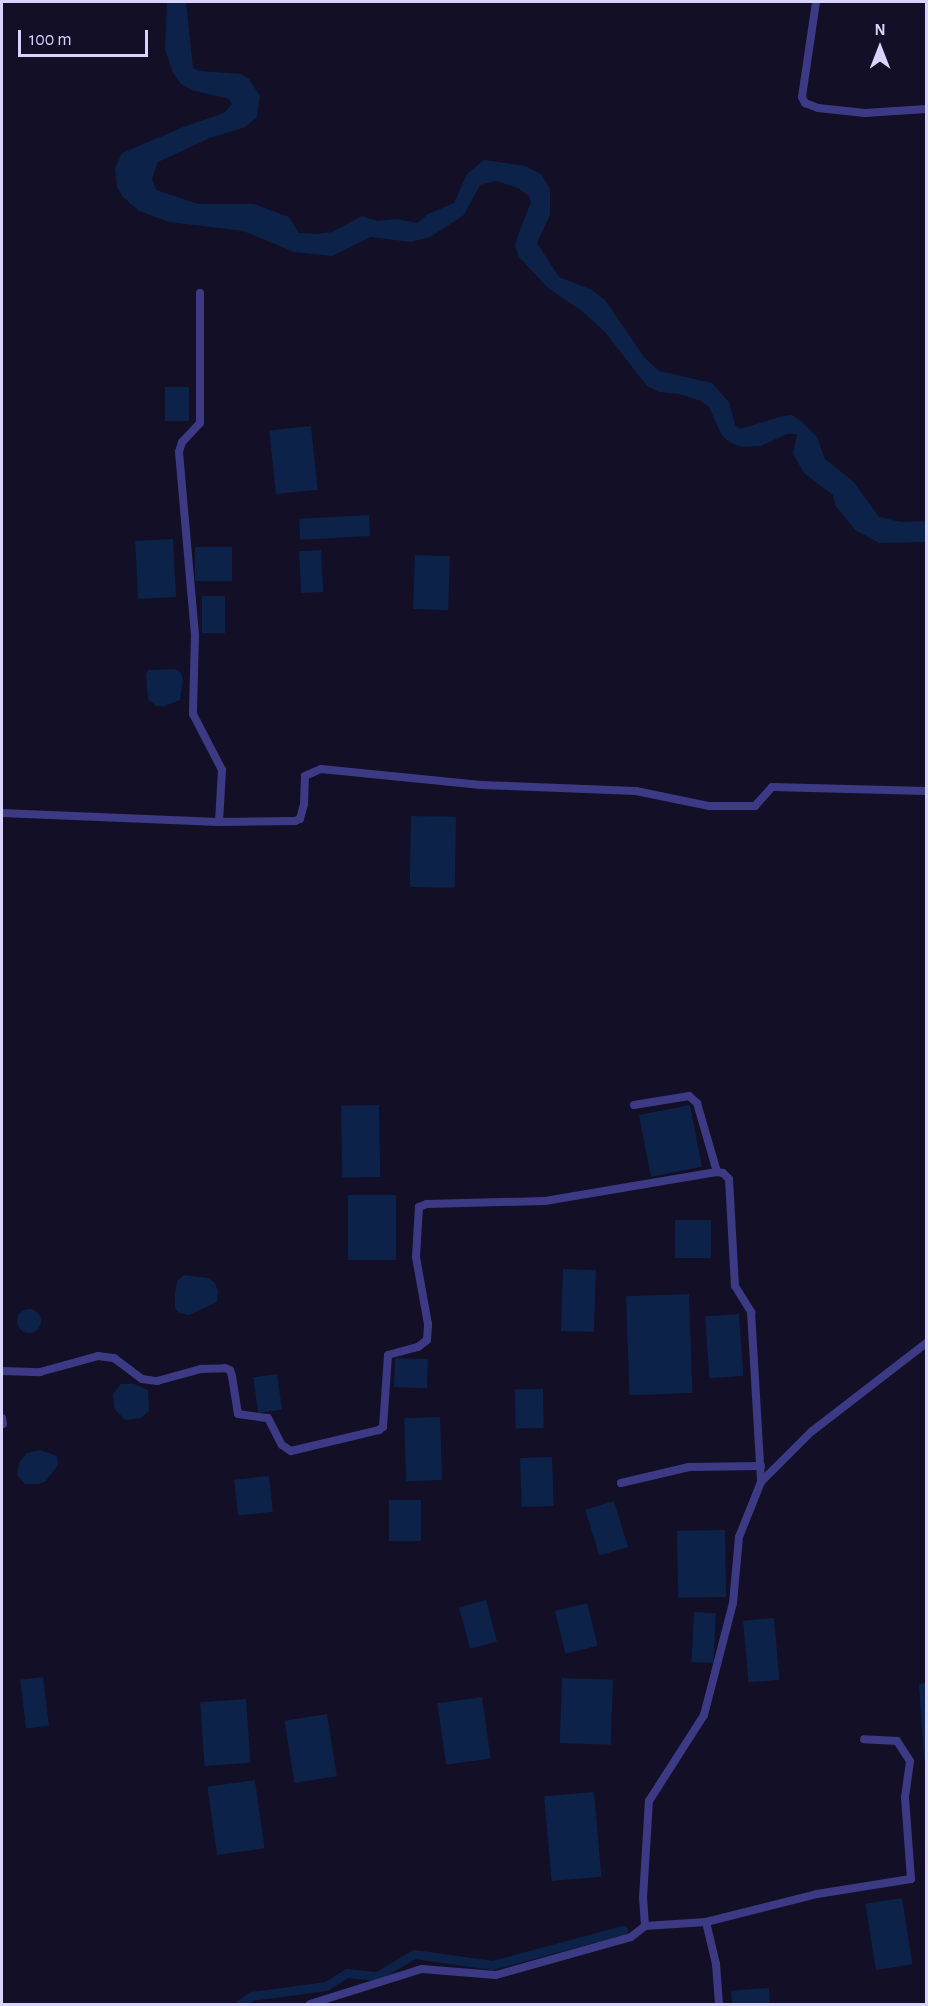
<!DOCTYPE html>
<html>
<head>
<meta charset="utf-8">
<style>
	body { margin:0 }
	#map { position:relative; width:928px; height:2006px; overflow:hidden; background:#130f26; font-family:"Alegreya Sans",sans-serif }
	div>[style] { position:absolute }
	.water>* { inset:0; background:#0c2248; transform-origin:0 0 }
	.round { border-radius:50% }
	.canal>* { height:9px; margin:-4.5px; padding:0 4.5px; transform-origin:4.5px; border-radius:4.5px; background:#0c2248 }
	.minor>* { height:8px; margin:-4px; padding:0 4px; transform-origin:4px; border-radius:4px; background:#3d3a85 }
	span { translate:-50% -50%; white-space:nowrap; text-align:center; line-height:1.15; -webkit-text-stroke:6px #130f26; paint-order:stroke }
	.frame { position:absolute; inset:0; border:3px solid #d9d4ff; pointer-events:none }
	.north { position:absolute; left:850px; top:18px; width:60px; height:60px; -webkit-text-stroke:4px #130f26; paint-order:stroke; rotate:0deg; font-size:16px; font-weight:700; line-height:24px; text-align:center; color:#d9d4ff }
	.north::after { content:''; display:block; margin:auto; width:21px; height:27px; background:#d9d4ff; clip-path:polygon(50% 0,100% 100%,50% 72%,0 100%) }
	.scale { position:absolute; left:18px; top:30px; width:130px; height:27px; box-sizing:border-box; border:3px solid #d9d4ff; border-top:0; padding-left:8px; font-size:18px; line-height:21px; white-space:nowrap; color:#d9d4ff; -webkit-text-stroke:4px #130f26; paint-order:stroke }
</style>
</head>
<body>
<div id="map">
	<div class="water">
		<div style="clip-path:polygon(167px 2px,186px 2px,193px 68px,200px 71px,241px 74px,249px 79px,260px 96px,257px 117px,245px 127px,210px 138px,158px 162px,152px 179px,156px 190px,198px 204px,254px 204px,289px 217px,299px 233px,316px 234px,332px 232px,362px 216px,377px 221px,396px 219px,417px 223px,428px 214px,454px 203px,467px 174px,484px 160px,526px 166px,542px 175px,550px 189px,550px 215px,537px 243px,559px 277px,592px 290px,605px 300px,644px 357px,659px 371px,712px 383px,729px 402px,735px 425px,740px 429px,783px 416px,792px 415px,801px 421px,817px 437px,825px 459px,853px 481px,879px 517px,901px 522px,926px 521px,926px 542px,879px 543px,855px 530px,835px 505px,833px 495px,804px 473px,793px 454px,797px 434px,787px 434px,761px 446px,742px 447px,729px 442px,721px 434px,709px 407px,701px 401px,679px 394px,659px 392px,647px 386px,605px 332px,582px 311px,548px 288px,519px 257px,515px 246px,517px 238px,531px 202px,529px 196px,518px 188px,496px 181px,480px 185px,464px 215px,430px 237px,411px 242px,371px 237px,332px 256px,294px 252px,243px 231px,169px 222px,139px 211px,123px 197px,117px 187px,115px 168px,122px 153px,186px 126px,224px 113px,232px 104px,229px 99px,192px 90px,181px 84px,173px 73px,165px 49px)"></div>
		<div style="left:189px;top:387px;width:34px;height:24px;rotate:90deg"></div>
		<div style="left:311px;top:426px;width:64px;height:42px;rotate:84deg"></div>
		<div style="left:369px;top:515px;width:21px;height:70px;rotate:87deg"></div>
		<div style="left:173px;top:539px;width:58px;height:38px;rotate:87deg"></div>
		<div style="left:195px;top:547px;width:37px;height:34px"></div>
		<div style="left:321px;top:550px;width:42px;height:22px;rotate:87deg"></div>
		<div style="left:415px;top:555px;width:35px;height:54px;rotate:2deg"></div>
		<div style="left:202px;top:596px;width:23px;height:37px"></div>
		<div style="clip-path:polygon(176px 669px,181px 673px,183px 680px,180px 700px,165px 706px,156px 706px,148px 699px,146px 675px,148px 670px)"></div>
		<div style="left:411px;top:816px;width:45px;height:71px;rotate:1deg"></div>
		<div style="left:379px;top:1105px;width:72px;height:38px;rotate:89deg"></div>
		<div style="left:690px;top:1105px;width:63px;height:52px;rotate:79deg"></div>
		<div style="left:348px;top:1195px;width:48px;height:65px"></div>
		<div style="left:675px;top:1220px;width:36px;height:38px"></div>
		<div style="left:563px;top:1269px;width:33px;height:62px;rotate:2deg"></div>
		<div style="clip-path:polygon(184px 1275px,209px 1278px,215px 1283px,218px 1291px,217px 1302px,189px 1315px,179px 1313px,175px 1308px,175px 1294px,177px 1281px)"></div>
		<div style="left:689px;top:1294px;width:99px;height:63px;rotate:88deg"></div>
		<div class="round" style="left:17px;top:1309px;width:24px;height:24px"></div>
		<div style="left:739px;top:1314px;width:62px;height:34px;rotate:86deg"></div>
		<div style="left:395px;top:1358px;width:33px;height:29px;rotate:2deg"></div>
		<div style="left:277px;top:1374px;width:36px;height:24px;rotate:82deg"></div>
		<div style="clip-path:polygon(121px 1384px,134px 1384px,148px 1390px,149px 1411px,141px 1418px,125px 1420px,114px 1408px,113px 1394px)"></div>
		<div style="left:543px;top:1389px;width:39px;height:28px;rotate:89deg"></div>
		<div style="left:440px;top:1417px;width:63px;height:36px;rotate:88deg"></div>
		<div style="clip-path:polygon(40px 1450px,57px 1456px,58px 1465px,45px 1482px,38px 1484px,25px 1484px,17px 1475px,19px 1463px,27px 1453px)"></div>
		<div style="left:552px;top:1457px;width:49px;height:32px;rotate:88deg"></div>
		<div style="left:269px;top:1476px;width:36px;height:35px;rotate:84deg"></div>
		<div style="left:389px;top:1500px;width:32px;height:41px"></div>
		<div style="left:614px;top:1501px;width:48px;height:30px;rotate:73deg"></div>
		<div style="left:725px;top:1530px;width:67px;height:48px;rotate:89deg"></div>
		<div style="left:486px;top:1600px;width:43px;height:28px;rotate:75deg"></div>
		<div style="left:587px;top:1603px;width:44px;height:33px;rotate:76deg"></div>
		<div style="left:694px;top:1612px;width:22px;height:50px;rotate:3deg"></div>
		<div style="left:774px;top:1618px;width:62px;height:31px;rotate:85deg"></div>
		<div style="left:43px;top:1677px;width:49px;height:23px;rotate:83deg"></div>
		<div style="left:562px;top:1678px;width:51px;height:65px;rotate:2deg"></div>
		<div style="clip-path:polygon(926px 1683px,926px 1759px,924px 1760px,919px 1684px)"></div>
		<div style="left:482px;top:1697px;width:62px;height:45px;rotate:82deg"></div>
		<div style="left:246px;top:1699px;width:64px;height:46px;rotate:86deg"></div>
		<div style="left:327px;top:1714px;width:63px;height:43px;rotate:81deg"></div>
		<div style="left:255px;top:1780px;width:69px;height:48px;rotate:82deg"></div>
		<div style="left:594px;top:1792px;width:85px;height:50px;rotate:85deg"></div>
		<div style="left:902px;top:1898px;width:67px;height:37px;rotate:81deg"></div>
		<div style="left:769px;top:1988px;width:16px;height:38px;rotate:86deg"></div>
	</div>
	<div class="canal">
		<div style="left:240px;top:2004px;width:14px;rotate:-36deg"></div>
		<div style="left:251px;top:1996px;width:76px;rotate:-7.6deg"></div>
		<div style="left:326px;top:1986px;width:25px;rotate:-32deg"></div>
		<div style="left:347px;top:1973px;width:30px;rotate:6deg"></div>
		<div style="left:377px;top:1976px;width:43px;rotate:-30.7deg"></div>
		<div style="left:414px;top:1954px;width:79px;rotate:8deg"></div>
		<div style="left:492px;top:1965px;width:136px;rotate:-15deg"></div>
	</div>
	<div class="minor">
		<div style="left:816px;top:2px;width:96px;rotate:98.4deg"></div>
		<div style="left:802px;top:97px;width:7px;rotate:63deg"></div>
		<div style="left:805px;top:103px;width:14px;rotate:21deg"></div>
		<div style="left:818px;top:108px;width:47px;rotate:6.1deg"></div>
		<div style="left:865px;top:113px;width:61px;rotate:-3.8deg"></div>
		<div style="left:200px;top:293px;width:130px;rotate:90deg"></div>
		<div style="left:200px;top:423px;width:26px;rotate:133deg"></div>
		<div style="left:182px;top:442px;width:10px;rotate:107deg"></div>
		<div style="left:179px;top:452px;width:184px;rotate:85deg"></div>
		<div style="left:195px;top:635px;width:79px;rotate:91.5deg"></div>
		<div style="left:193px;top:714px;width:63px;rotate:62.6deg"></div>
		<div style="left:222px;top:770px;width:52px;rotate:93.3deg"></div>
		<div style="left:219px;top:822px;width:76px;rotate:-0.8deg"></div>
		<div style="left:295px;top:821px;width:5px;rotate:-22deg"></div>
		<div style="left:300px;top:819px;width:16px;rotate:-75deg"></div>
		<div style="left:304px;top:804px;width:28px;rotate:-88deg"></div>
		<div style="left:305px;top:776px;width:17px;rotate:-24deg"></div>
		<div style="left:321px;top:769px;width:161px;rotate:5.7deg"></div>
		<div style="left:481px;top:785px;width:155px;rotate:2.2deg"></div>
		<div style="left:636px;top:791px;width:75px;rotate:11.6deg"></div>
		<div style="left:709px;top:806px;width:46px"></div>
		<div style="left:755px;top:806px;width:25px;rotate:-48deg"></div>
		<div style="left:772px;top:787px;width:154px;rotate:1.5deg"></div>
		<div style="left:2px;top:813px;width:217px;rotate:2.4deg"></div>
		<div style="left:634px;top:1105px;width:56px;rotate:-9.3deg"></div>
		<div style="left:689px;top:1096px;width:11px;rotate:41deg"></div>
		<div style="left:697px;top:1103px;width:72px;rotate:73.8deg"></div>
		<div style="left:717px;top:1172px;width:6px;rotate:9deg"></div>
		<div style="left:723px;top:1173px;width:8px;rotate:45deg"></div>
		<div style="left:729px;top:1179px;width:107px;rotate:86.8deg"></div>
		<div style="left:735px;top:1286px;width:31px;rotate:58deg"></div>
		<div style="left:751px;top:1312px;width:170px;rotate:86.6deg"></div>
		<div style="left:2px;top:1371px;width:38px;rotate:2deg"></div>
		<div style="left:40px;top:1372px;width:60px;rotate:-15.4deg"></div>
		<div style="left:98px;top:1356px;width:16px;rotate:7deg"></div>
		<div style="left:114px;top:1358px;width:35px;rotate:37deg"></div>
		<div style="left:142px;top:1379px;width:15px;rotate:8deg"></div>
		<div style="left:157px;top:1381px;width:46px;rotate:-15.3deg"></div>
		<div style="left:201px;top:1369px;width:24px;rotate:-2deg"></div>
		<div style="left:225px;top:1368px;width:5px;rotate:22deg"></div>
		<div style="left:230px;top:1370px;width:6px;rotate:72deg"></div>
		<div style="left:232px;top:1376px;width:38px;rotate:81deg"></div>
		<div style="left:238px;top:1414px;width:30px;rotate:8deg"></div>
		<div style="left:268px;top:1418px;width:30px;rotate:63deg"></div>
		<div style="left:282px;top:1445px;width:11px;rotate:34deg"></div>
		<div style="left:291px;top:1451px;width:90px;rotate:-13.4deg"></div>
		<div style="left:379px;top:1430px;width:5px;rotate:-37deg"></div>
		<div style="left:383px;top:1427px;width:72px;rotate:-86deg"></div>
		<div style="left:388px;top:1355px;width:31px;rotate:-15deg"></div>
		<div style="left:418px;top:1347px;width:11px;rotate:-38deg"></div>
		<div style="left:427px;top:1340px;width:16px;rotate:-86deg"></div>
		<div style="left:428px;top:1324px;width:68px;rotate:-100.2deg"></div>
		<div style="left:416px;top:1257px;width:50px;rotate:-86.6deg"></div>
		<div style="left:419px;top:1207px;width:9px;rotate:-21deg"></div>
		<div style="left:427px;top:1204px;width:118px;rotate:-1.5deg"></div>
		<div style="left:545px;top:1201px;width:174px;rotate:-9.6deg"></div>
		<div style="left:2px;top:1418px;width:6px;rotate:81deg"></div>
		<div style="left:621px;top:1483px;width:70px;rotate:-13.2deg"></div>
		<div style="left:689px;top:1467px;width:72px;rotate:-0.8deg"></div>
		<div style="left:706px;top:1922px;width:114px;rotate:-14.2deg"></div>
		<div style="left:817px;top:1894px;width:95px;rotate:-9.1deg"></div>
		<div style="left:911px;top:1879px;width:82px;rotate:-94.2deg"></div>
		<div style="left:905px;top:1797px;width:36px;rotate:-82deg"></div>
		<div style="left:910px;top:1761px;width:24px;rotate:-123deg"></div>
		<div style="left:897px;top:1741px;width:33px;rotate:-177deg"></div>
		<div style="left:645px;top:1926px;width:61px;rotate:-3.8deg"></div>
		<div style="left:706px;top:1922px;width:43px;rotate:76.6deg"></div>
		<div style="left:716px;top:1964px;width:40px;rotate:85.7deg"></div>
		<div style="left:310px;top:2004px;width:117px;rotate:-17.4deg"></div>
		<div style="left:422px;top:1969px;width:74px;rotate:4.6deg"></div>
		<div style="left:496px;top:1975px;width:140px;rotate:-15.7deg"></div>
		<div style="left:631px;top:1937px;width:18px;rotate:-38deg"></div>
		<div style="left:645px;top:1926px;width:28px;rotate:-94deg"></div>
		<div style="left:643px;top:1898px;width:97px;rotate:-86.5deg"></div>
		<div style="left:649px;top:1801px;width:102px;rotate:-57.4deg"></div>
		<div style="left:704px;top:1715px;width:116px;rotate:-75.5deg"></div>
		<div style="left:733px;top:1603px;width:66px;rotate:-84.8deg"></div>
		<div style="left:739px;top:1537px;width:59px;rotate:-68.2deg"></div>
		<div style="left:761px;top:1482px;width:71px;rotate:-45deg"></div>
		<div style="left:811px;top:1432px;width:145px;rotate:-37.7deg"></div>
	</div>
	<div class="frame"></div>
	<div class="north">N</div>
	<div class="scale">100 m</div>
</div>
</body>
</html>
